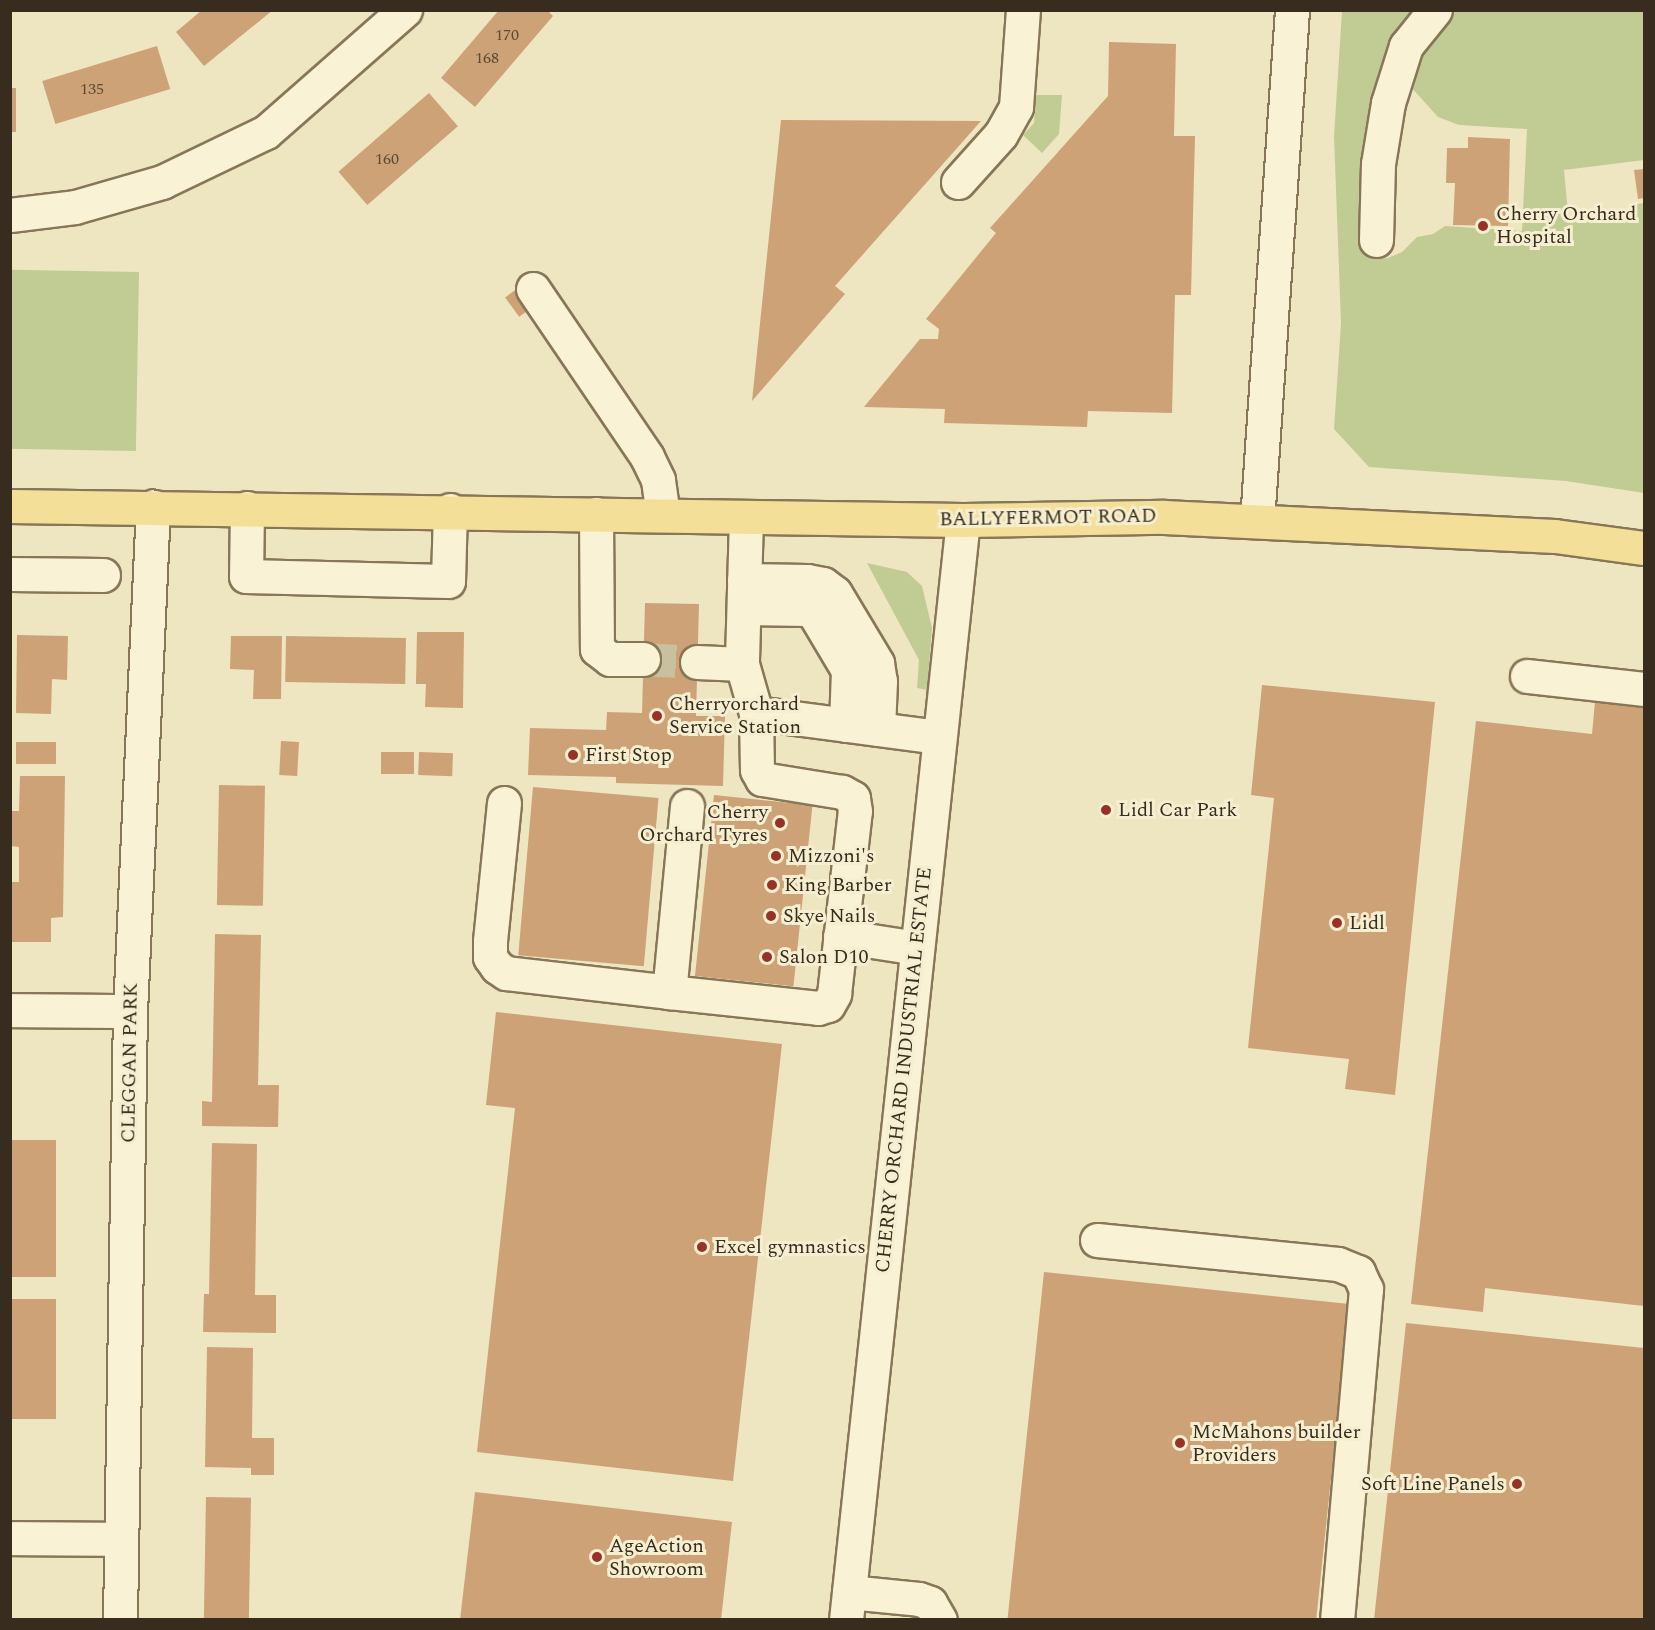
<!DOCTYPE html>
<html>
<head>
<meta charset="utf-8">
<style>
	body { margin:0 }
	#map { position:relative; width:1655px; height:1630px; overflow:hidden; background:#eee5c1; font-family:Spectral,serif }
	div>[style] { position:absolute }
	.green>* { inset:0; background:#c1cc95; transform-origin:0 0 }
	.building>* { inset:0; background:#cda276; transform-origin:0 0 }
	.minor-tunnel>* { height:33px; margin-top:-16.5px; transform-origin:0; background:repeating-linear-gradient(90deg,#c9c0a0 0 33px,transparent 0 49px) }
	.roads { filter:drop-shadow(2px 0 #887658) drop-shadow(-2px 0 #887658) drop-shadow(0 2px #887658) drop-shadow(0 -2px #887658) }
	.minor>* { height:33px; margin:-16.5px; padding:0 16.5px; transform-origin:16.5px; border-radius:16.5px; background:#f9f2d4 }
	.major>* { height:33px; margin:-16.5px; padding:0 16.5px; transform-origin:16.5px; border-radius:16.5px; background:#f3df98 }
	.dots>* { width:16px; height:16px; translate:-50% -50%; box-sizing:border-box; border:3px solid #f6eed0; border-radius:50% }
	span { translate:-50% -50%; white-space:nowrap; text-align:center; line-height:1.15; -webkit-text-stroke:6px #f6eed0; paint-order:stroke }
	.number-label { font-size:16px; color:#5c4a33 }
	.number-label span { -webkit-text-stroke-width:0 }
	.poi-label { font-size:20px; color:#372c1d }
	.left { translate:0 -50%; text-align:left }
	.right { translate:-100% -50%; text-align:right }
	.street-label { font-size:20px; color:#372c1d }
	.frame { position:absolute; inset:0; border:12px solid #372c1d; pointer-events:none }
</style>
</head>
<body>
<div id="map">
	<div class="green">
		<div style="clip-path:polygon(1458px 10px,1644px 11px,1644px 160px,1564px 170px,1569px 223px,1633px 214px,1632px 205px,1644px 203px,1644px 493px,1566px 481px,1369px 467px,1334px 429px,1341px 323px,1334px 136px,1342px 11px,1417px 11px,1367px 246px,1377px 259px,1388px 258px,1402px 252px,1417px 237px,1433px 234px,1445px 226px,1522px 231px,1527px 129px,1459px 125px,1438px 117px,1410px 86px,1412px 64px,1446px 17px)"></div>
		<div style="clip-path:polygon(1036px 95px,1062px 95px,1059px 134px,1042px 153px,1023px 135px,1034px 123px)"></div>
		<div style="left:139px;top:272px;width:179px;height:128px;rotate:91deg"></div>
		<div style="clip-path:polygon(867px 563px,907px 572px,922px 586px,932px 628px,927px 690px,917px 688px,919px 660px)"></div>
	</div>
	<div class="building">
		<div style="clip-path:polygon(202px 10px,273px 10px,204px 66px,176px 32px)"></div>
		<div style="clip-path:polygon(499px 10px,547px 10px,553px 16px,475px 107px,441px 78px)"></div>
		<div style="clip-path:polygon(1109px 42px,1176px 44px,1174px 136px,1195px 136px,1191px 295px,1175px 295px,1172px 413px,1088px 411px,1087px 427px,944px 423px,945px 409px,864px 407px,920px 339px,938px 339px,939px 329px,926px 319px,996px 233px,990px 228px,1108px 96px)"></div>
		<div style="left:157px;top:46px;width:45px;height:120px;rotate:73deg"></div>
		<div style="left:10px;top:88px;width:6px;height:44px"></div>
		<div style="left:429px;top:93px;width:44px;height:120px;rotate:49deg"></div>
		<div style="clip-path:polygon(781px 120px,981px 121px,835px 286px,845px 294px,752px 401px)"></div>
		<div style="clip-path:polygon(1468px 137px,1510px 139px,1508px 226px,1453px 225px,1455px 183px,1446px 183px,1447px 148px,1468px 148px)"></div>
		<div style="clip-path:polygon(1644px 169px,1644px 198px,1638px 199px,1634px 170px)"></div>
		<div style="left:518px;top:288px;width:24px;height:16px;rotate:54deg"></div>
		<div style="clip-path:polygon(645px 603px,699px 604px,696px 716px,725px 716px,723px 786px,616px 783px,616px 777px,528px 775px,530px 728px,606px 730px,607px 712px,642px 713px)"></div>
		<div style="clip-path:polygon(417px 632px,464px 632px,463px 708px,425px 707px,426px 684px,416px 684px)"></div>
		<div style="clip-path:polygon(17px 635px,68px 636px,67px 680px,52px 679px,51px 714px,16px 713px)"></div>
		<div style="clip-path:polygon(231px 636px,282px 636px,281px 699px,253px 699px,254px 670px,230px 669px)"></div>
		<div style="left:286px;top:636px;width:120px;height:46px;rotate:1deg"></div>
		<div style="clip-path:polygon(1262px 685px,1435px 702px,1395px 1095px,1345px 1089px,1349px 1059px,1248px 1048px,1274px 798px,1251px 795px)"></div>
		<div style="clip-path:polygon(1595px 702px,1644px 707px,1644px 1306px,1485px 1288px,1483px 1312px,1411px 1304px,1476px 721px,1592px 734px)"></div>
		<div style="left:281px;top:741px;width:18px;height:34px;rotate:3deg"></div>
		<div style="left:16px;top:742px;width:40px;height:22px"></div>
		<div style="left:381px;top:752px;width:33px;height:22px"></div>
		<div style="left:419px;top:752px;width:34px;height:23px;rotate:2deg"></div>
		<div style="clip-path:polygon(20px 776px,65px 776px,63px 917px,51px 918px,51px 942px,11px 942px,10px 882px,19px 882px,19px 847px,10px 846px,10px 811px,19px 811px)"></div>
		<div style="left:219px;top:785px;width:46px;height:120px;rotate:1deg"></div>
		<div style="left:533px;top:787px;width:126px;height:169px;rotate:5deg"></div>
		<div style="left:714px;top:795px;width:99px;height:182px;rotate:6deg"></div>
		<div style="clip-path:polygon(215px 934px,261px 935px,258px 1085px,279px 1085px,278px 1127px,202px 1126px,202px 1101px,212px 1102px)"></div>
		<div style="clip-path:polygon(496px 1012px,782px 1044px,733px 1481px,477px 1452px,515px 1108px,486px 1105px)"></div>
		<div style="left:10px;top:1140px;width:46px;height:137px"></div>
		<div style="clip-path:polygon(212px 1143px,257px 1144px,255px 1295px,276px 1295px,276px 1333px,203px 1332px,204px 1294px,209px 1294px)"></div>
		<div style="left:1044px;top:1272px;width:307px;height:350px;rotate:6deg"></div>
		<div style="left:10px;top:1299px;width:46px;height:120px"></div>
		<div style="clip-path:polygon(1406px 1323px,1644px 1348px,1644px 1620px,1374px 1620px)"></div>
		<div style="clip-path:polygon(207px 1347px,253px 1348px,252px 1438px,274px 1438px,274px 1475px,251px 1475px,251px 1468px,205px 1467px)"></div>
		<div style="clip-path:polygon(475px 1492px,732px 1522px,721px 1620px,460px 1620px)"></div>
		<div style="left:206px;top:1497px;width:45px;height:121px;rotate:1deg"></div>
	</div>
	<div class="minor-tunnel">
		<div style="left:643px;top:659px;width:54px;rotate:3.2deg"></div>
	</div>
	<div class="roads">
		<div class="minor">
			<div style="left:958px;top:182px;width:64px;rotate:-48.1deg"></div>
			<div style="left:1001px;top:134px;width:31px;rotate:-61deg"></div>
			<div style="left:1016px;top:107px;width:97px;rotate:-85.9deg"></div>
			<div style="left:10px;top:215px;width:65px;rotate:-7deg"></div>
			<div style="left:75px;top:207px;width:91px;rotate:-16deg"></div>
			<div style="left:162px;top:182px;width:115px;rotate:-25.7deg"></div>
			<div style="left:266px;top:132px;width:185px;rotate:-41.3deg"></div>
			<div style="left:1376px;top:240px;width:76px;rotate:-88.5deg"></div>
			<div style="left:1378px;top:164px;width:62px;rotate:-80.7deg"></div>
			<div style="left:1388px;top:103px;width:60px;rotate:-72.5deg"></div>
			<div style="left:1406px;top:46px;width:46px;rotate:-51.1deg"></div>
			<div style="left:533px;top:289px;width:203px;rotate:55.8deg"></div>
			<div style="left:647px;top:457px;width:25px;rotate:64deg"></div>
			<div style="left:658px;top:480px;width:35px;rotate:82deg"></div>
			<div style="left:247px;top:508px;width:68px;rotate:90.8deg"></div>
			<div style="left:246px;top:576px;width:202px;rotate:1.4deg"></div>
			<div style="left:448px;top:581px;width:71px;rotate:-88.4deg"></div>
			<div style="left:596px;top:514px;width:135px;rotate:89.6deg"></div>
			<div style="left:597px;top:649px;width:16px;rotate:38deg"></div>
			<div style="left:610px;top:659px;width:33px"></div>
			<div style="left:746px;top:517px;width:147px;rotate:91.6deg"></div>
			<div style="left:742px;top:664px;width:51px;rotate:74.1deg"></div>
			<div style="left:756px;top:713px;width:185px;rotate:7.5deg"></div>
			<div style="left:1257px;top:521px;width:512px;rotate:-86.08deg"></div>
			<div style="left:10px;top:574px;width:93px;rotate:0.6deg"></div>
			<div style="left:744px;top:580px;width:63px;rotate:0.9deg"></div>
			<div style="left:807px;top:581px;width:16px;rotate:11deg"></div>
			<div style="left:823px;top:584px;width:15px;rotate:37deg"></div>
			<div style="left:835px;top:593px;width:82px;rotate:59deg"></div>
			<div style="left:877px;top:663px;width:18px;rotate:81deg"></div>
			<div style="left:880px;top:681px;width:48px;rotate:92.4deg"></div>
			<div style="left:744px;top:608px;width:62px;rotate:0.9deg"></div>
			<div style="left:806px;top:609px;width:9px;rotate:27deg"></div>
			<div style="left:814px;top:613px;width:66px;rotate:59.2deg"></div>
			<div style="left:848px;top:670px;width:55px;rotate:92.1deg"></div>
			<div style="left:697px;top:662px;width:45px;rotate:2.5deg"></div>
			<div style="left:1527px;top:676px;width:118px;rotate:6.3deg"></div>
			<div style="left:504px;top:803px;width:139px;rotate:95.8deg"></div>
			<div style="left:490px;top:941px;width:16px;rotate:90deg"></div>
			<div style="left:490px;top:957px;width:12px;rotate:55deg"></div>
			<div style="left:497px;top:967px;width:11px;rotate:34deg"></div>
			<div style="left:506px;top:973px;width:164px;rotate:6.6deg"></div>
			<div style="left:687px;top:806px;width:187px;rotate:95.5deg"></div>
			<div style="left:669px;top:992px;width:150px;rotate:6.1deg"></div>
			<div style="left:818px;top:1008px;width:10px;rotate:-17deg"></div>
			<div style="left:828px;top:1005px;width:13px;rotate:-61deg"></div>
			<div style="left:834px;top:994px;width:184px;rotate:-83.5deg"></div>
			<div style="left:855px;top:811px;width:13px;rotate:-99deg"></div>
			<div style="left:853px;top:798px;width:13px;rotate:-151deg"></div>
			<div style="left:842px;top:792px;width:81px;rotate:-170.8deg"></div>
			<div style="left:762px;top:779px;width:10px;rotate:-119deg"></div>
			<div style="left:757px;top:770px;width:57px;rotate:-91deg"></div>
			<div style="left:840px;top:936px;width:78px;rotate:8.9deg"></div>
			<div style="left:10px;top:1010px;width:120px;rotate:0.5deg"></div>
			<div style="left:1097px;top:1240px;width:242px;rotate:5.7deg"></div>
			<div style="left:1338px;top:1264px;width:22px;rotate:22deg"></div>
			<div style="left:1358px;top:1272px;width:19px;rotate:65deg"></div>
			<div style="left:1366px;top:1289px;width:332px;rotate:95deg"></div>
			<div style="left:10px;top:1538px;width:111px;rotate:0.5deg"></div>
			<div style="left:849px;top:1592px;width:70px;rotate:5.7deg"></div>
			<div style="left:919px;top:1599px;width:12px;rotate:20deg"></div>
			<div style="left:930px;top:1603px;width:20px;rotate:60deg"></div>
			<div style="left:120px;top:1620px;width:609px;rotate:-89.06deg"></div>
			<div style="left:130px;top:1011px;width:505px;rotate:-87.39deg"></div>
			<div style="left:846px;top:1620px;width:1106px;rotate:-83.93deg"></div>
		</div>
		<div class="major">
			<div style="left:10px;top:506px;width:953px;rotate:0.84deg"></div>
			<div style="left:963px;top:520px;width:201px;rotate:-0.9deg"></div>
			<div style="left:1164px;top:517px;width:391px;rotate:2.8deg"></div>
			<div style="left:1555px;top:536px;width:90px;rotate:7.7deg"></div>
		</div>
	</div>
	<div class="dots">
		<div style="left:1483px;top:226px;background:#983127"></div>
		<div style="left:657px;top:716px;background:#983127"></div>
		<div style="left:573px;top:755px;background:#983127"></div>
		<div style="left:1106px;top:810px;background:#983127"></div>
		<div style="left:780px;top:823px;background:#983127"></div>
		<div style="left:776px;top:856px;background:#983127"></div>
		<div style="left:772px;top:885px;background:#983127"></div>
		<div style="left:771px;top:916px;background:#983127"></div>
		<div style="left:1337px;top:923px;background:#983127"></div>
		<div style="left:767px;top:957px;background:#983127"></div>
		<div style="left:702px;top:1247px;background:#983127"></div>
		<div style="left:1180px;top:1443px;background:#983127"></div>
		<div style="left:1517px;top:1484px;background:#983127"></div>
		<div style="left:597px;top:1557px;background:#983127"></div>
	</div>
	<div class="number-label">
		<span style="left:507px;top:35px">170</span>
		<span style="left:487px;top:58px">168</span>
		<span style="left:92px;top:89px">135</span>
		<span style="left:387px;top:159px">160</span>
	</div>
	<div class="poi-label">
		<span class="left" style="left:1496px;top:226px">Cherry Orchard<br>Hospital</span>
		<span class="left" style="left:669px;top:716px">Cherryorchard<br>Service Station</span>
		<span class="left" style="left:585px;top:755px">First Stop</span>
		<span class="left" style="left:1118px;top:810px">Lidl Car Park</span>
		<span class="right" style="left:768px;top:824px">Cherry<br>Orchard Tyres</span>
		<span class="left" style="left:788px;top:856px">Mizzoni's</span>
		<span class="left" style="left:784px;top:885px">King Barber</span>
		<span class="left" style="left:783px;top:916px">Skye Nails</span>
		<span class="left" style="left:1349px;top:923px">Lidl</span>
		<span class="left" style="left:779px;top:957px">Salon D10</span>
		<span class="left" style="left:714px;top:1247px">Excel gymnastics</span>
		<span class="left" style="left:1192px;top:1444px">McMahons builder<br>Providers</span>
		<span class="right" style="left:1505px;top:1484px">Soft Line Panels</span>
		<span class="left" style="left:609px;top:1558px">AgeAction<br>Showroom</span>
	</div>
	<div class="street-label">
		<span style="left:1048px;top:518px;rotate:-1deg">BALLYFERMOT ROAD</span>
		<span style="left:130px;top:1063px;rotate:-89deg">CLEGGAN PARK</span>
		<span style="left:904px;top:1070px;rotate:-84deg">CHERRY ORCHARD INDUSTRIAL ESTATE</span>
	</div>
	<div class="frame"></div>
</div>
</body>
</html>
